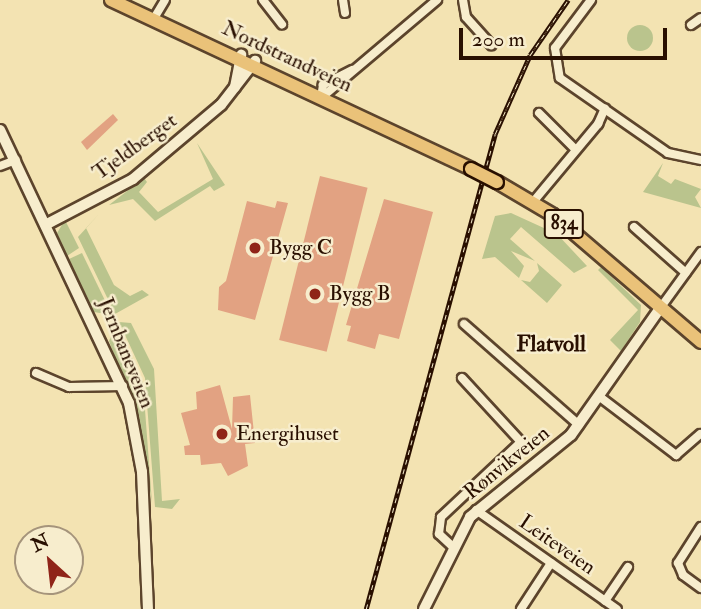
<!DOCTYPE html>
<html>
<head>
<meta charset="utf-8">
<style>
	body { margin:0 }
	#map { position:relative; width:701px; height:609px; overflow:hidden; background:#f3e3b2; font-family:"IM FELL Double Pica",serif }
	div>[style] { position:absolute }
	.green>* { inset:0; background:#bac48d }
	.round { border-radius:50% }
	.building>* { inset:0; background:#e2a282; transform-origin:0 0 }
	.roads { filter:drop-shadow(2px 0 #5c442c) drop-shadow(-2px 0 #5c442c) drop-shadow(0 2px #5c442c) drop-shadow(0 -2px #5c442c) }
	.street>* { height:8px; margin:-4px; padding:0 4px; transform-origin:4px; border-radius:4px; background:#f7edcd }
	.secondary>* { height:10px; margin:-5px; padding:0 5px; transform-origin:5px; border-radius:5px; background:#f7edcd }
	.primary>* { height:12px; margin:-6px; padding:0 6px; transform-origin:6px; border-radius:6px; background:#eac279 }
	.rail>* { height:4.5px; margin-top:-2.25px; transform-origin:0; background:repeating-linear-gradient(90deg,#f7edcd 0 5px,#290f00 0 10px); box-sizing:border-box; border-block:2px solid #290f00 }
	.bridges { filter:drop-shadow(2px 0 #290f00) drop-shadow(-2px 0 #290f00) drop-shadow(0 2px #290f00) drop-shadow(0 -2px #290f00) }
	.primary-bridge>* { height:12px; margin:-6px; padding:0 6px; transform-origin:6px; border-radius:6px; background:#eac279 }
	.dots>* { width:19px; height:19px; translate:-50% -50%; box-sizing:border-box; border:4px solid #f7edcd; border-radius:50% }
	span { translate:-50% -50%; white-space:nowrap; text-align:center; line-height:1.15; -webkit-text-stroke:5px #f7edcd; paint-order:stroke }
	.shield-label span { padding:2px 5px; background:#f7edcd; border:2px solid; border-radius:5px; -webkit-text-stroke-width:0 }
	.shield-label { font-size:19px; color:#290f00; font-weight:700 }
	.street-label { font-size:21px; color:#290f00 }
	.poi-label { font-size:21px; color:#290f00 }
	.left { translate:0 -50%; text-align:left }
	.neighbourhood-label { font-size:23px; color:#290f00; font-weight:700 }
	.north { position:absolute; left:14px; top:525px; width:70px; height:70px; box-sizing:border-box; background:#f7edcd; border:2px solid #a5947b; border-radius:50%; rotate:333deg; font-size:19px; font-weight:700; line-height:28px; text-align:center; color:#290f00 }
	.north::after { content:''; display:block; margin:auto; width:24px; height:32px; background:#8f2418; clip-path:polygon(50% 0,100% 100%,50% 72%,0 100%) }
	.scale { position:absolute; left:459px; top:28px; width:208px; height:32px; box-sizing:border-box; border:4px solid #290f00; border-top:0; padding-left:9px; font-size:21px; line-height:24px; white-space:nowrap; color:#290f00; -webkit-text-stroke:5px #f7edcd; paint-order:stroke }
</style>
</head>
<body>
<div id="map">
	<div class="green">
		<div class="round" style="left:627px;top:25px;width:26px;height:26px"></div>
		<div style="clip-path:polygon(197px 143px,225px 185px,214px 191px,210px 186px,155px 221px,133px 199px,109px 205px,144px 178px,147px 182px,139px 192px,158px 212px,213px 179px)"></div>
		<div style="clip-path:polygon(663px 163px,658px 176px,671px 184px,675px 179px,701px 189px,695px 197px,701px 208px,643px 192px)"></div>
		<div style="clip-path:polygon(100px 213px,86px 228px,114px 285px,130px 296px,142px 290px,149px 295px,115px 314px,78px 237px)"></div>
		<div style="clip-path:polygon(511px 213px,557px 234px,587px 266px,574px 273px,521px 227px,510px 239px,535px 261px,511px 251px,524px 266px,519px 278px,495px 257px,482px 259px,495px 216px)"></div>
		<div style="clip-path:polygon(65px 220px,79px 248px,67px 256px,57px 233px)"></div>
		<div style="clip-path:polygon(82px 253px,112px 315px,94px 312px,69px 259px)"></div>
		<div style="clip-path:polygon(537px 263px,562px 285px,547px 303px,521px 280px,530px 282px,539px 271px)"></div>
		<div style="clip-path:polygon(601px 267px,641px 305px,640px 322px,621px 351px,610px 340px,638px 310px,598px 270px)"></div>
		<div style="clip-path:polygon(119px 322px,131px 323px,154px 369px,162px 501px,180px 499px,172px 509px,155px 507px,145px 378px)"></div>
		<div style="clip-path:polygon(117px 323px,143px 383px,152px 503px,138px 418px,109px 341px)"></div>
	</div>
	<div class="building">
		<div style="clip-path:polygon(113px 114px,118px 120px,87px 150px,81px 142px)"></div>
		<div style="left:320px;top:176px;width:49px;height:169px;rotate:14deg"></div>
		<div style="clip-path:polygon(384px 199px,433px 212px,399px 339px,379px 334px,375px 349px,347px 341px,351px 326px,346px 325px)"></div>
		<div style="clip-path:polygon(247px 201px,275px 208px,277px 201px,288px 203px,255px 320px,218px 310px,219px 287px,226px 281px)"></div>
		<div style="clip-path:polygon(220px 385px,232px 429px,233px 397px,250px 395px,255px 443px,245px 444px,248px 466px,228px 476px,221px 463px,201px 465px,200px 455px,185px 455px,184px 446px,190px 445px,181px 413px,197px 409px,196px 392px)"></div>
	</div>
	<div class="roads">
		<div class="street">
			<div style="left:263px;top:0;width:31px;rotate:52deg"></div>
			<div style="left:343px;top:0;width:13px;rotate:81deg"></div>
			<div style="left:463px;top:0;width:17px;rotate:80deg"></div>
			<div style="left:466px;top:17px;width:38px;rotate:48deg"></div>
			<div style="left:591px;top:0;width:60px;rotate:126.9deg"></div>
			<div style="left:555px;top:48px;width:30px;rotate:81deg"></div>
			<div style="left:560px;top:78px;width:131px;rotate:34.8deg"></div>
			<div style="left:668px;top:153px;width:34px;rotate:12deg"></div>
			<div style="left:153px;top:20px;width:23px;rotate:-59deg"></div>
			<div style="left:691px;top:25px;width:12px;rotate:-35deg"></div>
			<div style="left:352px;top:70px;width:33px;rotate:153deg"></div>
			<div style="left:323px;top:85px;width:13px;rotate:99deg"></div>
			<div style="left:321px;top:98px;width:152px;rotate:-40.2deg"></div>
			<div style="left:539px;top:113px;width:52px;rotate:45deg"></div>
			<div style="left:0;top:166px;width:17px;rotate:-21deg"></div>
			<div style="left:533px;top:202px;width:102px;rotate:-50.2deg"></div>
			<div style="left:598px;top:124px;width:17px;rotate:-66deg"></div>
			<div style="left:634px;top:227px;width:69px;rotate:41.5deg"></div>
			<div style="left:661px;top:307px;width:68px;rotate:-54deg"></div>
			<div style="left:464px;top:324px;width:153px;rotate:41.3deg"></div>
			<div style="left:36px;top:373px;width:36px;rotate:23deg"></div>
			<div style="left:69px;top:387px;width:54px;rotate:-1.1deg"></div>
			<div style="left:600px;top:397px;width:96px;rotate:37.3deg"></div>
			<div style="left:676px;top:455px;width:32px;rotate:-41deg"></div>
			<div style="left:476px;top:510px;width:172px;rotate:35.1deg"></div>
			<div style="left:701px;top:527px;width:43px;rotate:122.6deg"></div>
			<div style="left:678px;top:563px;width:13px;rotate:67deg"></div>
			<div style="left:683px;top:575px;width:22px;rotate:36deg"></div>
			<div style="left:452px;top:546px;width:18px;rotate:-137deg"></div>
			<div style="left:439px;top:534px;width:17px;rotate:-83deg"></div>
			<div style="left:441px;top:517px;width:110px;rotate:-43.2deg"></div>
			<div style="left:521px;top:442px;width:87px;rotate:-132.7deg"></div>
			<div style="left:605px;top:601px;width:41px;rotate:-55.9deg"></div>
			<div style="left:521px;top:609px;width:55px;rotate:-56.9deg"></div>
		</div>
		<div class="secondary">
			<div style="left:235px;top:87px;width:33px;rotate:-79deg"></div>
			<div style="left:0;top:130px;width:302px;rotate:64.7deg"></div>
			<div style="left:129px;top:403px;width:70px;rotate:79.3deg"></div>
			<div style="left:142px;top:472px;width:137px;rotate:87.5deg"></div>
			<div style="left:47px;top:224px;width:97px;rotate:-27.6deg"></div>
			<div style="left:133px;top:179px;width:115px;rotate:-40.1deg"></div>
			<div style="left:221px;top:105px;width:56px;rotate:-52.3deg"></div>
			<div style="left:424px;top:609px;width:103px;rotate:-63.4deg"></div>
			<div style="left:470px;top:517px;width:130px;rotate:-39.1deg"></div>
			<div style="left:571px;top:435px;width:156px;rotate:-54.9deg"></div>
		</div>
		<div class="primary">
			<div style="left:111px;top:0;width:398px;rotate:25.1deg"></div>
			<div style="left:497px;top:182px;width:65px;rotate:30.5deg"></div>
			<div style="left:553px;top:215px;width:195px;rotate:40.6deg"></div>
		</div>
	</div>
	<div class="rail">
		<div style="left:366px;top:609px;width:492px;rotate:-74.8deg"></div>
		<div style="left:495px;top:134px;width:86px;rotate:-66.1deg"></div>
		<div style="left:530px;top:55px;width:67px;rotate:-55.4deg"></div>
	</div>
	<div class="bridges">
		<div class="primary-bridge">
			<div style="left:471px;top:169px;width:29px;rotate:27deg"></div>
		</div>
	</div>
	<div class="dots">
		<div style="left:255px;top:248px;background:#8f2418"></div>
		<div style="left:315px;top:294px;background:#8f2418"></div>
		<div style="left:222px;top:434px;background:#8f2418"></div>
	</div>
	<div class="shield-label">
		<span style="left:564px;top:224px">834</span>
	</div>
	<div class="street-label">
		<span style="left:287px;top:57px;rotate:25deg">Nordstrandveien</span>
		<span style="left:135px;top:147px;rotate:-36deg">Tjeldberget</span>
		<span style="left:126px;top:353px;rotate:68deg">Jernbaneveien</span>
		<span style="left:507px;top:463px;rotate:-39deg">Rønvikveien</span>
		<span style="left:557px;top:545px;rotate:35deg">Leiteveien</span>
	</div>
	<div class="poi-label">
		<span class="left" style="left:269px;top:248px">Bygg C</span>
		<span class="left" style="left:329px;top:294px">Bygg B</span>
		<span class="left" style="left:236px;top:434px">Energihuset</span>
	</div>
	<div class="neighbourhood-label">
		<span style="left:551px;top:344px">Flatvoll</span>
	</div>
	<div class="north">N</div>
	<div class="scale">200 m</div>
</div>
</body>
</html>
